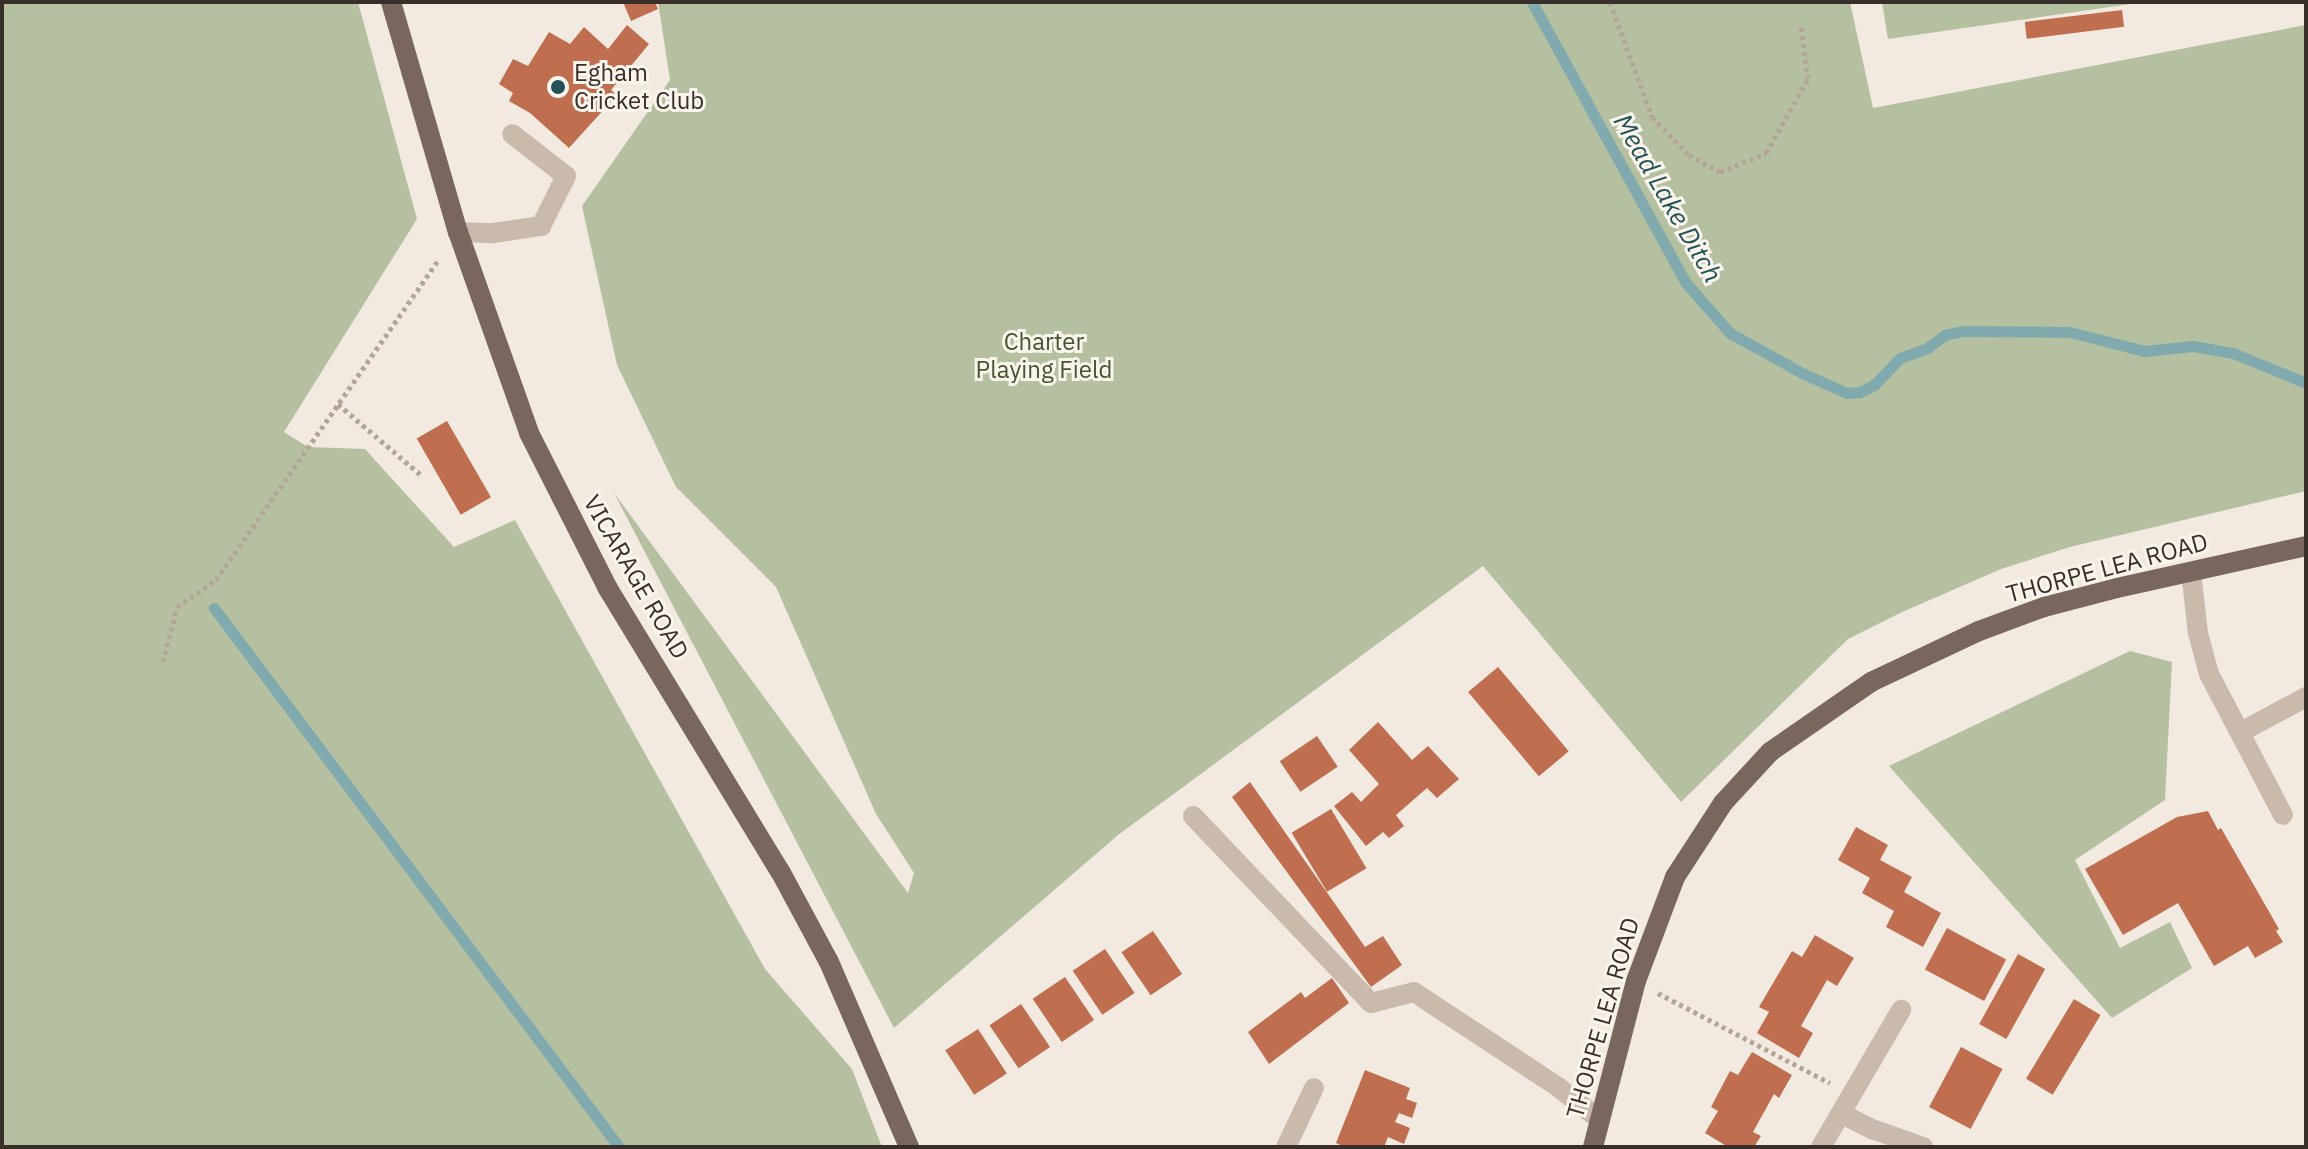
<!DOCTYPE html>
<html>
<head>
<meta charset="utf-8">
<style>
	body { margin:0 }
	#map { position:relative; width:2308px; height:1149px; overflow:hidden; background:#f2eae0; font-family:"IBM Plex Sans",sans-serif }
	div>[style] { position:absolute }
	.green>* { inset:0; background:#b5c0a0 }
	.stream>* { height:11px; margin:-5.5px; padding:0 5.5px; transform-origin:5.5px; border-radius:5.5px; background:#80aaad }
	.building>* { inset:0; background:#bf6f50; transform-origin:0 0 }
	.path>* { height:5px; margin-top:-2.5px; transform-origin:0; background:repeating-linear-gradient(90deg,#b5a596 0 4px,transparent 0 8px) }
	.minor>* { height:20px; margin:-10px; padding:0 10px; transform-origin:10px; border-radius:10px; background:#cabaac }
	.major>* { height:20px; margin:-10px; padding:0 10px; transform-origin:10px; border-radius:10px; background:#79675d }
	.dots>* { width:22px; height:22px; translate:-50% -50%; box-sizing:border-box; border:4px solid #f9f4ec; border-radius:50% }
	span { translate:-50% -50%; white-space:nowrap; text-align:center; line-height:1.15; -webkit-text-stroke:6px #f9f4ec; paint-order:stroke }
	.poi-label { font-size:24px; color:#382f2b }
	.left { translate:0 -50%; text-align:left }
	.park-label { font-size:24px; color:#465530 }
	.street-label { font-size:24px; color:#382f2b }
	.water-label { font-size:26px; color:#225257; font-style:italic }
	.frame { position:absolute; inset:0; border:4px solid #382f2b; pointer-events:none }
</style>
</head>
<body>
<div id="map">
	<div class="green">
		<div style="clip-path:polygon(2px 2px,358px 2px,417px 219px,284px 432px,308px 447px,365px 449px,454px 547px,515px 520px,765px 969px,852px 1069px,882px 1147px,2px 1147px)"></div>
		<div style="clip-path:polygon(658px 2px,1850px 2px,1873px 108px,2306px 25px,2306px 491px,2070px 547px,2001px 569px,1900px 613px,1848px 639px,1681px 802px,1483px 566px,1118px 835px,894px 1028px,614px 493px,908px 893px,914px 873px,876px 814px,776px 587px,676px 487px,617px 365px,582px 206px,670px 80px)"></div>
		<div style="clip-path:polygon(1882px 2px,2145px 2px,1888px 39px)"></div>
		<div style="clip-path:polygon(2130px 651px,2172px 662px,2165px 800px,2075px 860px,2120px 948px,2170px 922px,2192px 968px,2112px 1018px,1889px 766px)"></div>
	</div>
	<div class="stream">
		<div style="left:1532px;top:2px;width:320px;rotate:61.3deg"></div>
		<div style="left:1686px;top:283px;width:67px;rotate:48.7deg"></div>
		<div style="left:1730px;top:333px;width:85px;rotate:29deg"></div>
		<div style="left:1804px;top:374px;width:47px;rotate:23.8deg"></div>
		<div style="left:1847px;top:393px;width:13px;rotate:-4deg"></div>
		<div style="left:1860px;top:392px;width:16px;rotate:-27deg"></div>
		<div style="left:1874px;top:385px;width:37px;rotate:-46deg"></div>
		<div style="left:1900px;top:358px;width:29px;rotate:-20deg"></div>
		<div style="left:1927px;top:348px;width:22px;rotate:-36deg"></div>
		<div style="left:1945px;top:335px;width:18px;rotate:-13deg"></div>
		<div style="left:1963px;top:331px;width:107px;rotate:0.5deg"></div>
		<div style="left:2070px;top:332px;width:76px;rotate:14.4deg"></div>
		<div style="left:2144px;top:351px;width:49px;rotate:-5.8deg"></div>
		<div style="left:2193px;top:346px;width:41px;rotate:9.9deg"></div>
		<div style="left:2233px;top:353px;width:79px;rotate:22.3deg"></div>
		<div style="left:214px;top:608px;width:674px;rotate:53.08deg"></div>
	</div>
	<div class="building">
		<div style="clip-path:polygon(623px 2px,655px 2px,658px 9px,631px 21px)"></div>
		<div style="left:2122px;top:10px;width:17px;height:98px;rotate:83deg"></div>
		<div style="clip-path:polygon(627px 25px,649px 44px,611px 90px,617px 95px,569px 148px,530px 113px,509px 101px,513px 93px,499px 84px,513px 59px,528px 66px,549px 32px,570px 44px,584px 27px,608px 49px)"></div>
		<div style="left:447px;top:421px;width:88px;height:35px;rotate:60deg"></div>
		<div style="left:1498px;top:667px;width:110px;height:39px;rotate:50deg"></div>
		<div style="clip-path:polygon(1378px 722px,1412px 760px,1428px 746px,1459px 779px,1437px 798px,1427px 788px,1396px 815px,1404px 826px,1389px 838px,1383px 832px,1366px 846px,1334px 806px,1352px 792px,1361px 802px,1379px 784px,1349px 750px)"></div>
		<div style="left:1317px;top:736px;width:37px;height:45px;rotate:56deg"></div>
		<div style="clip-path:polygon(1250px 782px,1365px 947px,1383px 936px,1402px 965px,1371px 987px,1232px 797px)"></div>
		<div style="left:1331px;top:809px;width:69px;height:46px;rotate:59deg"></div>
		<div style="clip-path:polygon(2208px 811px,2218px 830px,2221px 828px,2279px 929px,2276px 931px,2283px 942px,2255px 958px,2248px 946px,2214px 966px,2178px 903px,2123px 935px,2085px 869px,2177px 817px)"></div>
		<div style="clip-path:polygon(1856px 827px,1888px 845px,1880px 860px,1912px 877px,1904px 892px,1941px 913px,1923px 947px,1886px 927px,1894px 911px,1862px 893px,1870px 878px,1838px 860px)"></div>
		<div style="left:1947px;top:928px;width:67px;height:47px;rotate:28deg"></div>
		<div style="left:1153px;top:931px;width:52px;height:38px;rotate:56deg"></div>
		<div style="clip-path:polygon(1815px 935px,1854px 958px,1837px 986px,1827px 980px,1801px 1026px,1813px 1033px,1799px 1058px,1757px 1033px,1769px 1012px,1759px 1007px,1792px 951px,1802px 957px)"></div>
		<div style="left:1105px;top:949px;width:53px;height:39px;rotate:56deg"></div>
		<div style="left:2018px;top:954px;width:31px;height:80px;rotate:29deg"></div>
		<div style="left:1065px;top:977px;width:52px;height:39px;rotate:56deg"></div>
		<div style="clip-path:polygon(1332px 978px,1349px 1003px,1269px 1064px,1248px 1032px,1301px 992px,1305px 998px)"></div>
		<div style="left:2074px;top:999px;width:31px;height:93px;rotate:31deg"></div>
		<div style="left:1021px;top:1004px;width:52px;height:38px;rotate:56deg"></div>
		<div style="left:978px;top:1029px;width:53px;height:39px;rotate:57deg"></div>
		<div style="left:1961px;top:1047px;width:47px;height:68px;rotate:28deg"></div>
		<div style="clip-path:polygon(1752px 1052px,1792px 1075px,1779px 1098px,1774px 1094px,1753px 1132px,1761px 1136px,1754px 1147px,1728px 1147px,1705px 1133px,1718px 1111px,1711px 1107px,1730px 1071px,1738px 1075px)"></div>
		<div style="clip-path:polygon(1365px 1070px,1410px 1088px,1406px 1099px,1417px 1103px,1412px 1118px,1399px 1113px,1395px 1122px,1410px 1128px,1404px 1144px,1388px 1137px,1384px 1147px,1345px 1147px,1336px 1143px)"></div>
	</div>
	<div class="path">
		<div style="left:1610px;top:2px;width:122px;rotate:69.9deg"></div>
		<div style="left:1652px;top:117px;width:53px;rotate:45.8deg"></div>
		<div style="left:1689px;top:155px;width:35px;rotate:29deg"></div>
		<div style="left:1720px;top:172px;width:50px;rotate:-22.4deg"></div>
		<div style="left:1766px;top:153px;width:85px;rotate:-60.4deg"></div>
		<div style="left:1808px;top:79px;width:53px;rotate:-97.5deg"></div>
		<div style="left:338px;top:404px;width:109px;rotate:40.5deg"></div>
		<div style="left:163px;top:662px;width:57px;rotate:-75.7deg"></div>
		<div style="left:177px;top:607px;width:47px;rotate:-34.7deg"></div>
		<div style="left:216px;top:580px;width:391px;rotate:-55.2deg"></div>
		<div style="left:1658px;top:993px;width:194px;rotate:27.6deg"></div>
	</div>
	<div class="minor">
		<div style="left:458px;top:232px;width:35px;rotate:2deg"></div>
		<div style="left:493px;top:233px;width:49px;rotate:-8.3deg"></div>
		<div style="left:541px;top:226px;width:56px;rotate:-63.4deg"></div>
		<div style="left:566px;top:176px;width:68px;rotate:-142.1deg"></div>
		<div style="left:2191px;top:572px;width:61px;rotate:83.5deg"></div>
		<div style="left:2198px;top:633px;width:42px;rotate:75deg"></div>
		<div style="left:2209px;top:674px;width:159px;rotate:62.3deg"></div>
		<div style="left:2241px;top:732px;width:74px;rotate:-28.3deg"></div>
		<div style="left:1193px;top:816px;width:258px;rotate:46.4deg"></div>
		<div style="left:1371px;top:1003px;width:44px;rotate:-14.3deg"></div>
		<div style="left:1414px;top:992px;width:173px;rotate:33.4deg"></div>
		<div style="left:1558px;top:1087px;width:52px;rotate:38deg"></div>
		<div style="left:1842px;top:1114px;width:34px;rotate:27deg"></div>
		<div style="left:1872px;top:1129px;width:54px;rotate:19.4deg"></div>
		<div style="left:1286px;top:1147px;width:65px;rotate:-64.6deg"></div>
		<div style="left:1821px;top:1147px;width:159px;rotate:-59.7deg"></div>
	</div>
	<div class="major">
		<div style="left:391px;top:2px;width:240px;rotate:73.8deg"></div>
		<div style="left:458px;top:232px;width:213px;rotate:70.5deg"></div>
		<div style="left:529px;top:433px;width:173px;rotate:63.1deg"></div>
		<div style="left:607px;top:587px;width:333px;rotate:58.7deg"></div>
		<div style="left:780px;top:871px;width:103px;rotate:61.7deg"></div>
		<div style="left:829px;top:962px;width:202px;rotate:66.6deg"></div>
		<div style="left:1593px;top:1147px;width:171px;rotate:-75.5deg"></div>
		<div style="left:1636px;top:981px;width:111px;rotate:-69.4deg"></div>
		<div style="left:1675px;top:877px;width:88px;rotate:-57deg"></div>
		<div style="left:1723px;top:803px;width:69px;rotate:-47.3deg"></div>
		<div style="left:1770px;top:752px;width:123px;rotate:-34.7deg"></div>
		<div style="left:1871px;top:682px;width:119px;rotate:-25.3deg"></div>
		<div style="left:1979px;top:631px;width:69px;rotate:-20.3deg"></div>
		<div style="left:2044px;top:607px;width:75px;rotate:-14.6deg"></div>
		<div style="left:2117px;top:588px;width:194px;rotate:-12.5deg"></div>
	</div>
	<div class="dots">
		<div style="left:558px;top:87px;background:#225257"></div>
	</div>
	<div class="poi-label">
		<span class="left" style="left:574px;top:87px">Egham<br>Cricket Club</span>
	</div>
	<div class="park-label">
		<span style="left:1044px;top:356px">Charter<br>Playing Field</span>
	</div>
	<div class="street-label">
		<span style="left:2107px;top:568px;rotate:-15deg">THORPE LEA ROAD</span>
		<span style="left:636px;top:577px;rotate:60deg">VICARAGE ROAD</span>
		<span style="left:1603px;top:1018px;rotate:-74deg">THORPE LEA ROAD</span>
	</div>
	<div class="water-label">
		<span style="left:1668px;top:198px;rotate:60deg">Mead Lake Ditch</span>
	</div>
	<div class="frame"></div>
</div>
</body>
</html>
